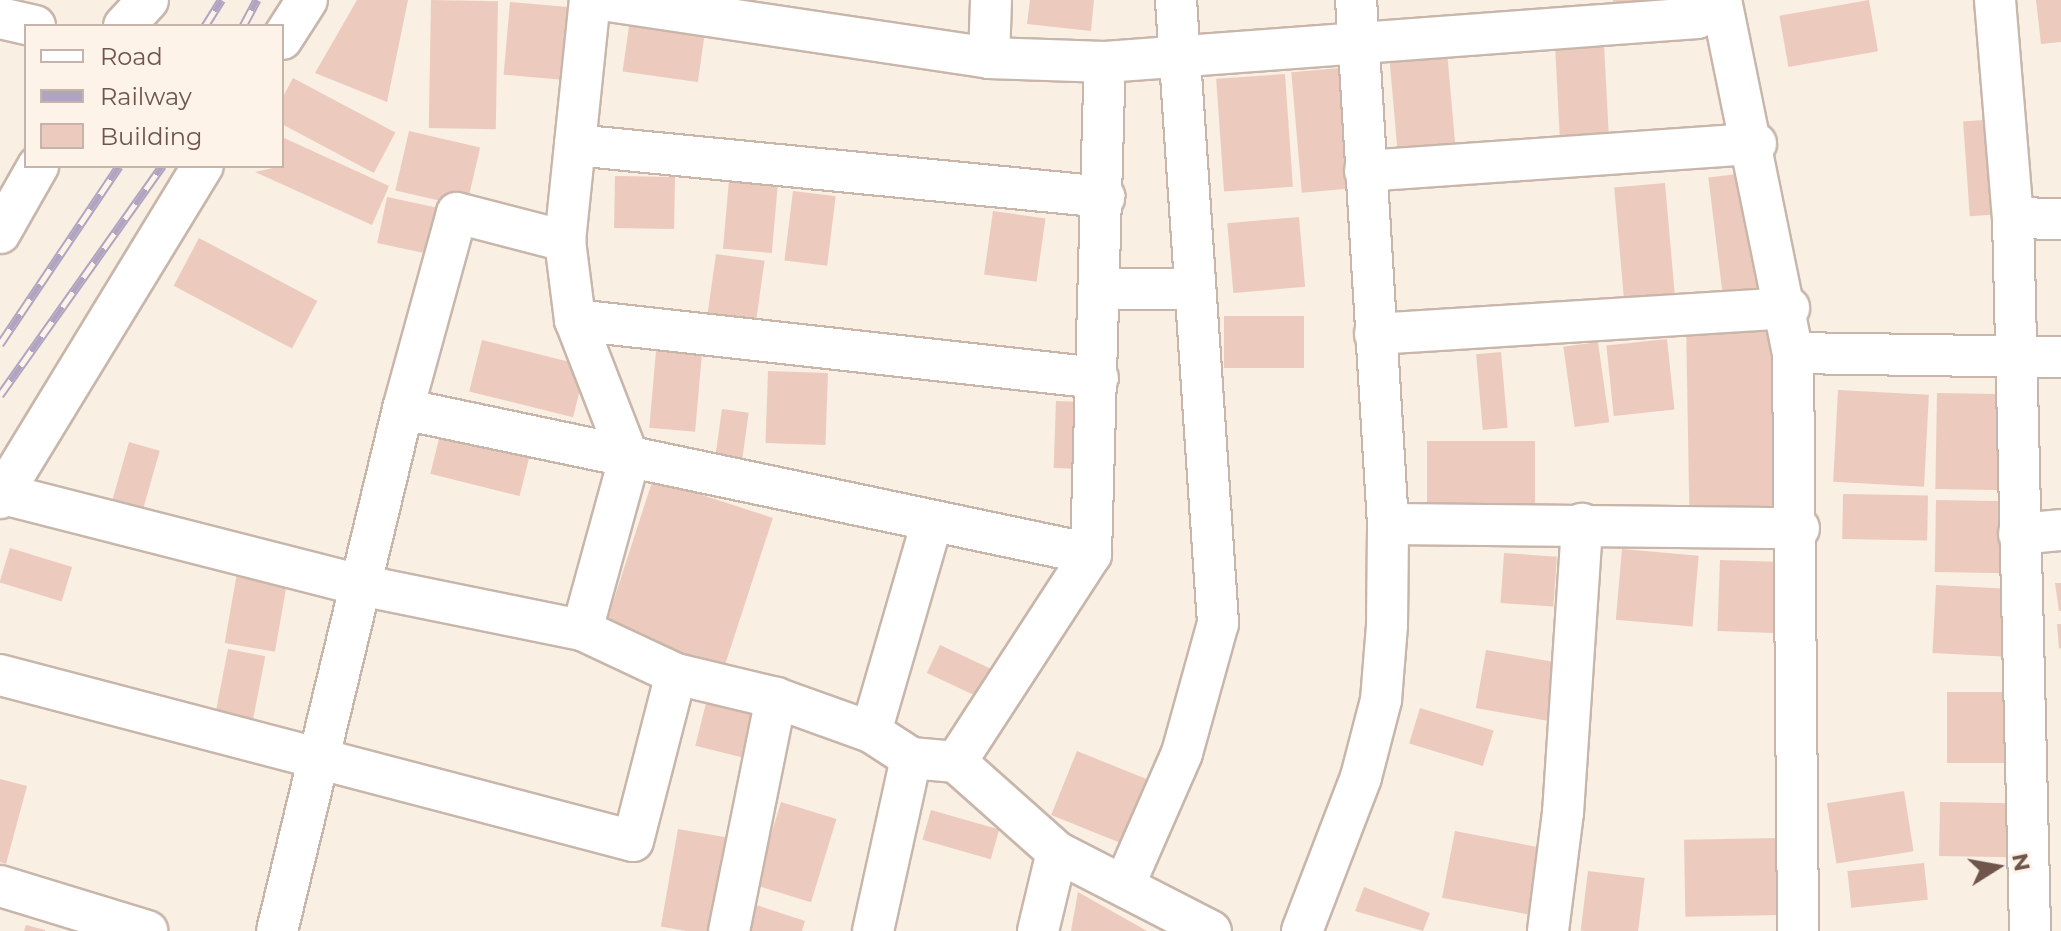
<!DOCTYPE html>
<html>
<head>
<meta charset="utf-8">
<style>
	body { margin:0 }
	#map { position:relative; width:2061px; height:931px; overflow:hidden; background:#f9efe3; font-family:Montserrat,sans-serif }
	div>[style] { position:absolute }
	.building>* { inset:0; background:#eccbbe; transform-origin:0 0 }
	.roads { filter:drop-shadow(2px 0 #c9b6ab) drop-shadow(-2px 0 #c9b6ab) drop-shadow(0 2px #c9b6ab) drop-shadow(0 -2px #c9b6ab) }
	.minor>* { height:40px; margin:-20px; padding:0 20px; transform-origin:20px; border-radius:20px; background:#fff }
	.rail>* { height:9px; margin-top:-4.5px; transform-origin:0; background:repeating-linear-gradient(90deg,#fdf3e9 0 18px,#b0a4c1 0 36px); box-sizing:border-box; border-block:2px solid #b0a4c1 }
	span { translate:-50% -50%; white-space:nowrap; text-align:center; line-height:1.15; -webkit-text-stroke:6px #fdf3e9; paint-order:stroke }
	.legend { position:absolute; left:24px; top:24px; width:260px; height:144px; box-sizing:border-box; background:#fdf3e9; border:2px solid #c4b4aa; margin:0; padding:10px 14px; list-style:none; font-size:24px; color:#6f554c }
	.legend li { display:flex; align-items:center; gap:16px; height:40px }
	.legend b { width:40px; border:2px solid #c4b4aa }
	.north { position:absolute; left:1957px; top:827px; width:80px; height:80px; -webkit-text-stroke:6px #fdf3e9; paint-order:stroke; rotate:79deg; font-size:22px; font-weight:700; line-height:32px; text-align:center; color:#6f554c }
	.north::after { content:''; display:block; margin:auto; width:28px; height:36px; background:#6f554c; clip-path:polygon(50% 0,100% 100%,50% 72%,0 100%) }
</style>
</head>
<body>
<div id="map">
	<div class="building">
		<div style="clip-path:polygon(357px 0,408px 0,387px 102px,315px 73px)"></div>
		<div style="left:431px;top:0;width:67px;height:128px;rotate:1deg"></div>
		<div style="clip-path:polygon(1030px 0,1094px 0,1091px 31px,1027px 24px)"></div>
		<div style="left:1613px;top:0;width:35px;height:17px"></div>
		<div style="left:1869px;top:0;width:52px;height:91px;rotate:80deg"></div>
		<div style="clip-path:polygon(2036px 0,2061px 0,2061px 42px,2041px 44px)"></div>
		<div style="left:510px;top:2px;width:76px;height:73px;rotate:5deg"></div>
		<div style="left:630px;top:19px;width:76px;height:53px;rotate:8deg"></div>
		<div style="left:1604px;top:44px;width:100px;height:49px;rotate:87deg"></div>
		<div style="left:1447px;top:51px;width:104px;height:58px;rotate:85deg"></div>
		<div style="left:1362px;top:66px;width:121px;height:71px;rotate:85deg"></div>
		<div style="left:1285px;top:74px;width:113px;height:69px;rotate:86deg"></div>
		<div style="left:293px;top:78px;width:116px;height:46px;rotate:28deg"></div>
		<div style="left:2013px;top:118px;width:95px;height:50px;rotate:86deg"></div>
		<div style="left:409px;top:131px;width:73px;height:61px;rotate:13deg"></div>
		<div style="clip-path:polygon(282px 137px,389px 186px,372px 225px,255px 172px,282px 166px)"></div>
		<div style="left:1754px;top:172px;width:118px;height:46px;rotate:83deg"></div>
		<div style="left:615px;top:176px;width:60px;height:52px;rotate:1deg"></div>
		<div style="left:729px;top:180px;width:49px;height:69px;rotate:5deg"></div>
		<div style="left:1665px;top:183px;width:130px;height:51px;rotate:85deg"></div>
		<div style="left:793px;top:191px;width:43px;height:70px;rotate:7deg"></div>
		<div style="left:387px;top:197px;width:61px;height:47px;rotate:12deg"></div>
		<div style="left:993px;top:211px;width:53px;height:64px;rotate:8deg"></div>
		<div style="left:1299px;top:217px;width:70px;height:72px;rotate:85deg"></div>
		<div style="left:199px;top:238px;width:134px;height:54px;rotate:28deg"></div>
		<div style="left:716px;top:254px;width:49px;height:65px;rotate:8deg"></div>
		<div style="left:1224px;top:316px;width:80px;height:52px"></div>
		<div style="left:1779px;top:319px;width:189px;height:93px;rotate:89deg"></div>
		<div style="left:1667px;top:339px;width:71px;height:61px;rotate:84deg"></div>
		<div style="left:482px;top:340px;width:107px;height:53px;rotate:14deg"></div>
		<div style="left:1598px;top:342px;width:81px;height:35px;rotate:82deg"></div>
		<div style="left:656px;top:351px;width:46px;height:77px;rotate:5deg"></div>
		<div style="left:1501px;top:352px;width:76px;height:25px;rotate:85deg"></div>
		<div style="left:768px;top:371px;width:60px;height:72px;rotate:2deg"></div>
		<div style="left:1838px;top:390px;width:91px;height:92px;rotate:3deg"></div>
		<div style="left:1937px;top:393px;width:76px;height:96px;rotate:1deg"></div>
		<div style="left:1056px;top:401px;width:28px;height:67px;rotate:2deg"></div>
		<div style="left:722px;top:409px;width:27px;height:58px;rotate:8deg"></div>
		<div style="left:440px;top:435px;width:92px;height:40px;rotate:14deg"></div>
		<div style="left:1427px;top:441px;width:108px;height:82px"></div>
		<div style="left:129px;top:442px;width:32px;height:73px;rotate:16deg"></div>
		<div style="left:653px;top:479px;width:126px;height:160px;rotate:18deg"></div>
		<div style="left:1843px;top:494px;width:85px;height:45px;rotate:1deg"></div>
		<div style="left:1936px;top:500px;width:86px;height:72px;rotate:1deg"></div>
		<div style="left:10px;top:548px;width:65px;height:36px;rotate:17deg"></div>
		<div style="left:1622px;top:549px;width:77px;height:71px;rotate:5deg"></div>
		<div style="left:1504px;top:553px;width:53px;height:50px;rotate:4deg"></div>
		<div style="left:1720px;top:560px;width:75px;height:71px;rotate:2deg"></div>
		<div style="left:237px;top:573px;width:51px;height:71px;rotate:10deg"></div>
		<div style="clip-path:polygon(2055px 583px,2061px 583px,2061px 611px,2059px 611px)"></div>
		<div style="left:1936px;top:585px;width:85px;height:68px;rotate:3deg"></div>
		<div style="clip-path:polygon(2057px 624px,2061px 624px,2061px 648px,2059px 649px)"></div>
		<div style="left:940px;top:645px;width:62px;height:31px;rotate:25deg"></div>
		<div style="left:228px;top:649px;width:38px;height:68px;rotate:11deg"></div>
		<div style="left:1486px;top:650px;width:74px;height:59px;rotate:10deg"></div>
		<div style="left:1947px;top:692px;width:76px;height:71px"></div>
		<div style="left:706px;top:703px;width:58px;height:44px;rotate:14deg"></div>
		<div style="left:1420px;top:708px;width:77px;height:37px;rotate:17deg"></div>
		<div style="left:1077px;top:751px;width:85px;height:69px;rotate:22deg"></div>
		<div style="clip-path:polygon(0 779px,27px 786px,6px 864px,0 862px)"></div>
		<div style="left:1904px;top:791px;width:61px;height:78px;rotate:81deg"></div>
		<div style="left:781px;top:802px;width:58px;height:87px;rotate:17deg"></div>
		<div style="left:1940px;top:802px;width:87px;height:54px;rotate:1deg"></div>
		<div style="left:931px;top:810px;width:71px;height:31px;rotate:16deg"></div>
		<div style="left:678px;top:829px;width:64px;height:99px;rotate:10deg"></div>
		<div style="left:1455px;top:831px;width:92px;height:68px;rotate:11deg"></div>
		<div style="left:1784px;top:838px;width:77px;height:100px;rotate:89deg"></div>
		<div style="left:1924px;top:863px;width:37px;height:77px;rotate:84deg"></div>
		<div style="left:1588px;top:871px;width:57px;height:60px;rotate:7deg"></div>
		<div style="clip-path:polygon(1364px 887px,1430px 913px,1423px 931px,1355px 911px)"></div>
		<div style="clip-path:polygon(1078px 892px,1147px 931px,1071px 931px)"></div>
		<div style="clip-path:polygon(753px 904px,805px 921px,802px 931px,744px 931px)"></div>
		<div style="clip-path:polygon(26px 925px,45px 930px,45px 931px,24px 931px)"></div>
	</div>
	<div class="roads">
		<div class="minor">
			<div style="left:602px;top:0;width:391px;rotate:8.5deg"></div>
			<div style="left:989px;top:58px;width:116px;rotate:2deg"></div>
			<div style="left:1105px;top:62px;width:594px;rotate:-4.25deg"></div>
			<div style="left:1697px;top:18px;width:30px;rotate:-37deg"></div>
			<div style="left:1721px;top:0;width:360px;rotate:78.5deg"></div>
			<div style="left:1793px;top:353px;width:578px;rotate:89.5deg"></div>
			<div style="left:1995px;top:0;width:219px;rotate:85.3deg"></div>
			<div style="left:2013px;top:218px;width:713px;rotate:88.63deg"></div>
			<div style="left:0;top:18px;width:36px;rotate:13deg"></div>
			<div style="left:124px;top:26px;width:35px;rotate:-47deg"></div>
			<div style="left:282px;top:39px;width:46px;rotate:-57.3deg"></div>
			<div style="left:989px;top:58px;width:58px;rotate:-88deg"></div>
			<div style="left:575px;top:145px;width:532px;rotate:5.61deg"></div>
			<div style="left:1365px;top:171px;width:392px;rotate:-4deg"></div>
			<div style="left:2013px;top:218px;width:48px;rotate:1.2deg"></div>
			<div style="left:0;top:233px;width:77px;rotate:-60.4deg"></div>
			<div style="left:1101px;top:289px;width:92px"></div>
			<div style="left:575px;top:320px;width:526px;rotate:6.33deg"></div>
			<div style="left:1375px;top:334px;width:415px;rotate:-3.6deg"></div>
			<div style="left:1793px;top:353px;width:268px;rotate:0.9deg"></div>
			<div style="left:403px;top:409px;width:203px;rotate:-74.6deg"></div>
			<div style="left:457px;top:213px;width:112px;rotate:14.5deg"></div>
			<div style="left:3px;top:494px;width:363px;rotate:14.3deg"></div>
			<div style="left:355px;top:584px;width:232px;rotate:11.5deg"></div>
			<div style="left:582px;top:630px;width:104px;rotate:25.1deg"></div>
			<div style="left:676px;top:674px;width:103px;rotate:13.5deg"></div>
			<div style="left:776px;top:698px;width:101px;rotate:19.7deg"></div>
			<div style="left:871px;top:732px;width:48px;rotate:33deg"></div>
			<div style="left:911px;top:758px;width:45px;rotate:5.1deg"></div>
			<div style="left:956px;top:762px;width:135px;rotate:41.7deg"></div>
			<div style="left:1057px;top:852px;width:173px;rotate:27.2deg"></div>
			<div style="left:0;top:498px;width:389px;rotate:-58.6deg"></div>
			<div style="left:1388px;top:524px;width:411px;rotate:0.6deg"></div>
			<div style="left:2019px;top:534px;width:42px;rotate:-5.4deg"></div>
			<div style="left:582px;top:630px;width:177px;rotate:-74.6deg"></div>
			<div style="left:629px;top:459px;width:149px;rotate:-111.2deg"></div>
			<div style="left:575px;top:320px;width:80px;rotate:-97.2deg"></div>
			<div style="left:565px;top:241px;width:242px;rotate:-84.1deg"></div>
			<div style="left:0;top:675px;width:654px;rotate:14.69deg"></div>
			<div style="left:633px;top:841px;width:172px;rotate:-75.6deg"></div>
			<div style="left:871px;top:732px;width:216px;rotate:-73.8deg"></div>
			<div style="left:956px;top:762px;width:248px;rotate:-57deg"></div>
			<div style="left:1091px;top:554px;width:492px;rotate:-88.4deg"></div>
			<div style="left:0;top:886px;width:154px;rotate:17deg"></div>
			<div style="left:1124px;top:886px;width:145px;rotate:-66.4deg"></div>
			<div style="left:1182px;top:753px;width:135px;rotate:-74.5deg"></div>
			<div style="left:1218px;top:623px;width:624px;rotate:-93.86deg"></div>
			<div style="left:277px;top:931px;width:537px;rotate:-76.43deg"></div>
			<div style="left:403px;top:409px;width:703px;rotate:11.9deg"></div>
			<div style="left:729px;top:931px;width:238px;rotate:-78.6deg"></div>
			<div style="left:873px;top:931px;width:177px;rotate:-77.6deg"></div>
			<div style="left:1038px;top:931px;width:81px;rotate:-76.5deg"></div>
			<div style="left:1302px;top:931px;width:165px;rotate:-69deg"></div>
			<div style="left:1361px;top:777px;width:80px;rotate:-75.4deg"></div>
			<div style="left:1381px;top:700px;width:75px;rotate:-85.4deg"></div>
			<div style="left:1387px;top:625px;width:101px;rotate:-89.4deg"></div>
			<div style="left:1388px;top:524px;width:525px;rotate:-93.49deg"></div>
			<div style="left:1548px;top:931px;width:119px;rotate:-82.8deg"></div>
			<div style="left:1563px;top:813px;width:290px;rotate:-86.2deg"></div>
		</div>
	</div>
	<div class="rail">
		<div style="left:205px;top:26px;width:31px;rotate:-58deg"></div>
		<div style="left:243px;top:26px;width:30px;rotate:-62deg"></div>
		<div style="left:0;top:344px;width:214px;rotate:-56.2deg"></div>
		<div style="left:0;top:395px;width:281px;rotate:-54.7deg"></div>
	</div>
	<ul class="legend">
	<li><b style="height:10px;background:#fff"></b>Road</li>
	<li><b style="height:10px;background:#b0a4c1"></b>Railway</li>
	<li><b style="height:22px;background:#eccbbe"></b>Building</li>
	</ul>
	<div class="north">N</div>
</div>
</body>
</html>
